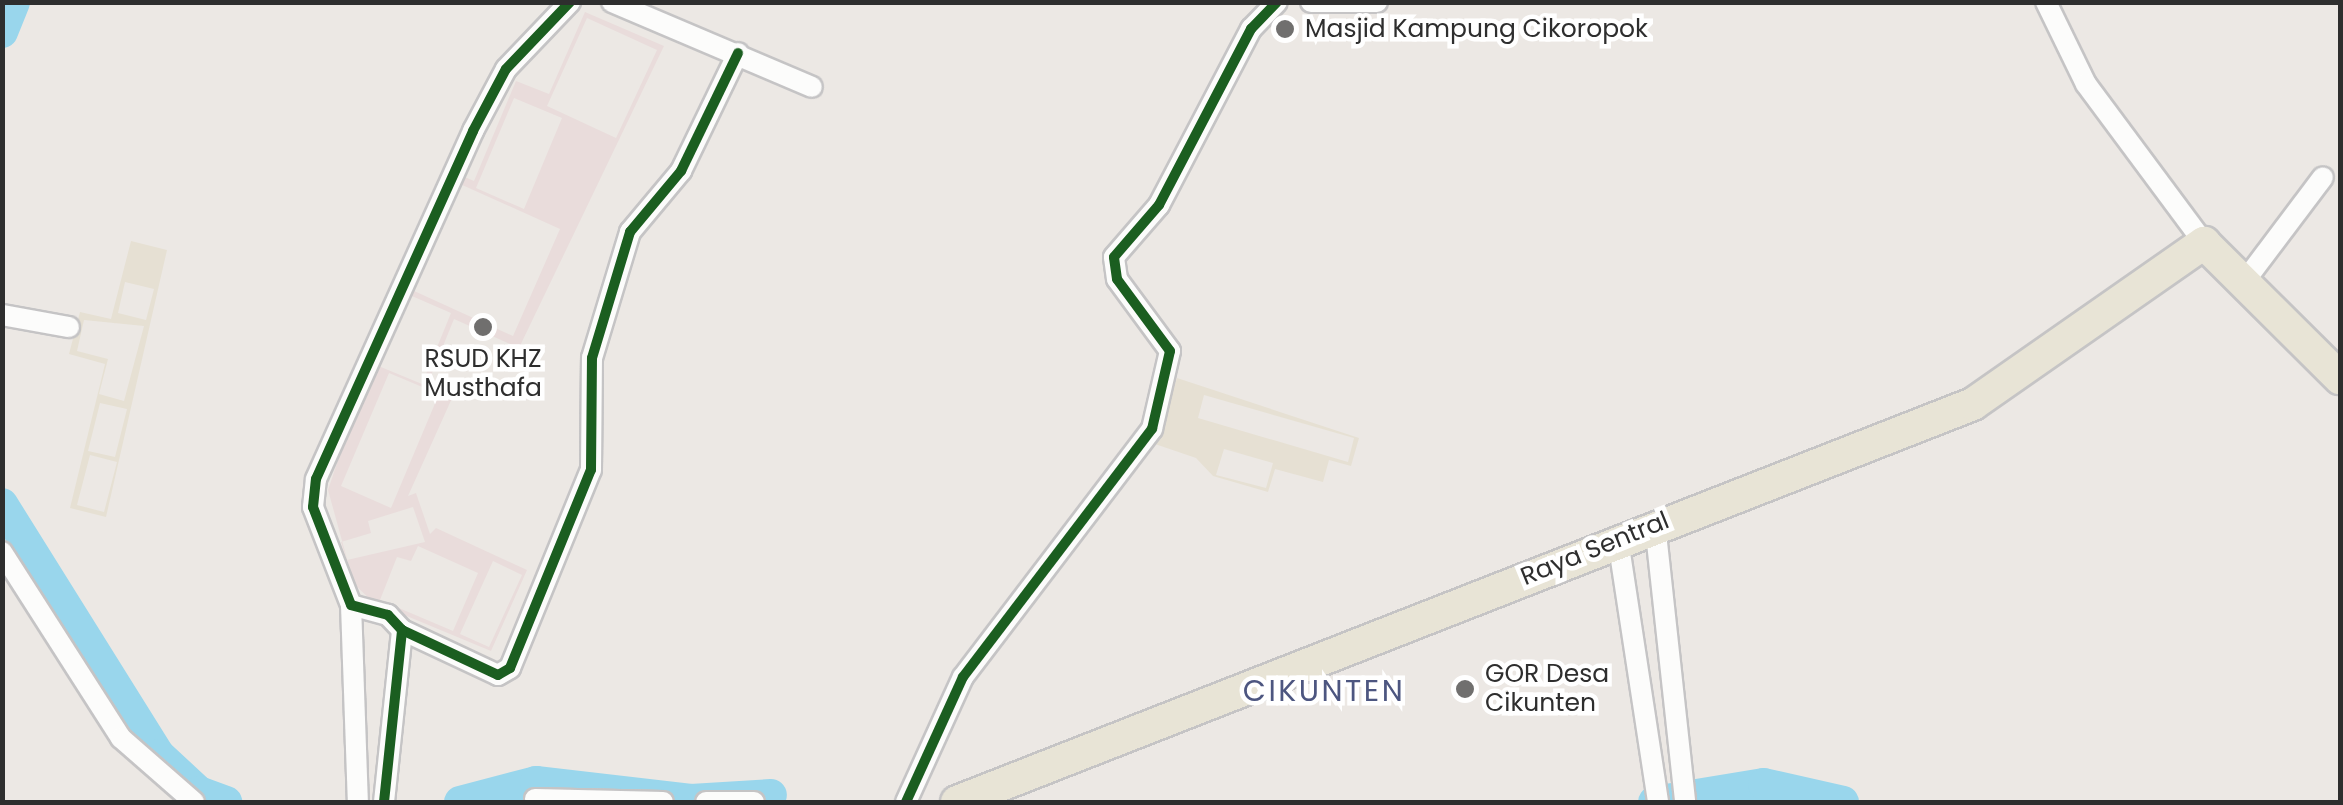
<!DOCTYPE html>
<html>
<head>
<meta charset="utf-8">
<style>
	body { margin:0 }
	#map { position:relative; width:2343px; height:805px; overflow:hidden; background:#ece8e4; font-family:Poppins,sans-serif }
	div>[style] { position:absolute }
	.education>* { inset:0; background:#e6e0d3 }
	.medical>* { inset:0; background:#e9dcdb }
	.river>* { height:32px; margin:-16px; padding:0 16px; transform-origin:16px; border-radius:16px; background:#99d6ec }
	.roads { filter:drop-shadow(2px 0 #c5c4c5) drop-shadow(-2px 0 #c5c4c5) drop-shadow(0 2px #c5c4c5) drop-shadow(0 -2px #c5c4c5) }
	.minor>* { height:20px; margin:-10px; padding:0 10px; transform-origin:10px; border-radius:10px; background:#fcfcfb }
	.primary>* { height:32px; margin:-16px; padding:0 16px; transform-origin:16px; border-radius:16px; background:#e8e4d6 }
	.cycleway>* { height:10px; margin:-5px; padding:0 5px; transform-origin:5px; border-radius:5px; background:#1b5e20 }
	.dots>* { width:28px; height:28px; translate:-50% -50%; box-sizing:border-box; border:5px solid #fff; border-radius:50% }
	span { translate:-50% -50%; white-space:nowrap; text-align:center; line-height:1.15; -webkit-text-stroke:9px #fff; paint-order:stroke }
	.poi-label { font-size:25px; color:#2e2e2e }
	.left { translate:0 -50%; text-align:left }
	.street-label { font-size:25px; color:#2e2e2e }
	.quarter-label { font-size:30px; color:#4d5680; letter-spacing:2.5px }
	.frame { position:absolute; inset:0; border:5px solid #2e2e2e; pointer-events:none }
</style>
</head>
<body>
<div id="map">
	<div class="education">
		<div style="clip-path:polygon(evenodd,131px 241px,167px 250px,106px 517px,70px 508px,105px 364px,69px 354px,80px 312px,111px 319px,131px 241px,125px 282px,154px 289px,146px 320px,118px 313px,125px 282px,131px 241px,84px 320px,144px 326px,124px 401px,99px 394px,108px 359px,77px 351px,84px 320px,131px 241px,100px 403px,127px 409px,115px 457px,88px 451px,100px 403px,131px 241px,90px 455px,117px 462px,104px 512px,77px 505px,90px 455px)"></div>
		<div style="clip-path:polygon(evenodd,1177px 378px,1359px 438px,1351px 466px,1329px 460px,1323px 482px,1275px 469px,1268px 492px,1213px 476px,1196px 458px,1155px 444px,1177px 378px,1204px 395px,1354px 438px,1348px 462px,1198px 418px,1204px 395px,1177px 378px,1224px 449px,1273px 463px,1266px 488px,1216px 475px,1224px 449px)"></div>
	</div>
	<div class="medical">
		<div style="clip-path:polygon(evenodd,585px 12px,664px 46px,519px 348px,454px 319px,428px 383px,453px 396px,408px 496px,416px 493px,430px 534px,436px 528px,527px 570px,491px 651px,373px 602px,354px 584px,328px 490px,373px 356px,453px 172px,474px 181px,516px 81px,549px 94px,585px 12px,587px 18px,657px 50px,616px 138px,547px 106px,587px 18px,585px 12px,514px 98px,562px 118px,524px 209px,476px 188px,514px 98px,585px 12px,460px 184px,560px 229px,513px 336px,412px 290px,460px 184px,585px 12px,405px 293px,451px 313px,422px 384px,376px 365px,405px 293px,585px 12px,389px 373px,439px 394px,391px 508px,341px 486px,389px 373px,585px 12px,413px 507px,425px 542px,347px 560px,341px 542px,371px 533px,368px 521px,413px 507px,585px 12px,418px 546px,478px 573px,453px 631px,380px 600px,397px 557px,411px 561px,418px 546px,585px 12px,493px 561px,522px 575px,489px 647px,460px 634px,493px 561px)"></div>
	</div>
	<div class="river">
		<div style="left:2px;top:32px;width:32px;rotate:-68deg"></div>
		<div style="left:2px;top:504px;width:296px;rotate:58deg"></div>
		<div style="left:159px;top:755px;width:54px;rotate:42.8deg"></div>
		<div style="left:199px;top:792px;width:29px;rotate:20deg"></div>
		<div style="left:460px;top:802px;width:79px;rotate:-14.7deg"></div>
		<div style="left:536px;top:782px;width:156px;rotate:6.6deg"></div>
		<div style="left:691px;top:800px;width:80px;rotate:-3.6deg"></div>
		<div style="left:1654px;top:802px;width:111px;rotate:-9.3deg"></div>
		<div style="left:1764px;top:784px;width:81px;rotate:12.8deg"></div>
	</div>
	<div class="roads">
		<div class="minor">
			<div style="left:612px;top:2px;width:217px;rotate:23deg"></div>
			<div style="left:1311px;top:2px;width:66px"></div>
			<div style="left:2046px;top:2px;width:91px;rotate:64deg"></div>
			<div style="left:2086px;top:84px;width:198px;rotate:53.4deg"></div>
			<div style="left:2244px;top:282px;width:131px;rotate:-53deg"></div>
			<div style="left:2px;top:315px;width:68px;rotate:10.2deg"></div>
			<div style="left:1655px;top:524px;width:280px;rotate:83.8deg"></div>
			<div style="left:1618px;top:540px;width:265px;rotate:81.3deg"></div>
			<div style="left:2px;top:552px;width:221px;rotate:57.4deg"></div>
			<div style="left:121px;top:738px;width:97px;rotate:41.2deg"></div>
			<div style="left:351px;top:605px;width:197px;rotate:88deg"></div>
			<div style="left:402px;top:630px;width:106px;rotate:25.1deg"></div>
			<div style="left:498px;top:675px;width:14px;rotate:-30deg"></div>
			<div style="left:510px;top:668px;width:214px;rotate:-67.8deg"></div>
			<div style="left:591px;top:470px;width:112px;rotate:-89.5deg"></div>
			<div style="left:592px;top:358px;width:132px;rotate:-73.2deg"></div>
			<div style="left:630px;top:232px;width:80px;rotate:-50.1deg"></div>
			<div style="left:681px;top:171px;width:131px;rotate:-64.2deg"></div>
			<div style="left:535px;top:799px;width:128px;rotate:1.3deg"></div>
			<div style="left:384px;top:802px;width:173px;rotate:-84deg"></div>
			<div style="left:402px;top:630px;width:21px;rotate:-133deg"></div>
			<div style="left:388px;top:615px;width:38px;rotate:-165deg"></div>
			<div style="left:351px;top:605px;width:105px;rotate:-111.2deg"></div>
			<div style="left:313px;top:507px;width:28px;rotate:-84deg"></div>
			<div style="left:316px;top:479px;width:382px;rotate:-65.7deg"></div>
			<div style="left:473px;top:131px;width:70px;rotate:-62deg"></div>
			<div style="left:506px;top:69px;width:93px;rotate:-46.3deg"></div>
			<div style="left:706px;top:802px;width:48px"></div>
			<div style="left:906px;top:802px;width:137px;rotate:-65.5deg"></div>
			<div style="left:963px;top:677px;width:312px;rotate:-52.7deg"></div>
			<div style="left:1152px;top:429px;width:80px;rotate:-77deg"></div>
			<div style="left:1170px;top:351px;width:89px;rotate:-126.4deg"></div>
			<div style="left:1117px;top:279px;width:22px;rotate:-98deg"></div>
			<div style="left:1114px;top:257px;width:69px;rotate:-49.1deg"></div>
			<div style="left:1159px;top:205px;width:199px;rotate:-62.4deg"></div>
			<div style="left:1251px;top:29px;width:37px;rotate:-46deg"></div>
		</div>
		<div class="primary">
			<div style="left:957px;top:802px;width:1091px;rotate:-21.39deg"></div>
			<div style="left:1973px;top:404px;width:282px;rotate:-34.9deg"></div>
			<div style="left:2204px;top:243px;width:192px;rotate:44.8deg"></div>
		</div>
	</div>
	<div class="cycleway">
		<div style="left:402px;top:630px;width:106px;rotate:25.1deg"></div>
		<div style="left:498px;top:675px;width:14px;rotate:-30deg"></div>
		<div style="left:510px;top:668px;width:214px;rotate:-67.8deg"></div>
		<div style="left:591px;top:470px;width:112px;rotate:-89.5deg"></div>
		<div style="left:592px;top:358px;width:132px;rotate:-73.2deg"></div>
		<div style="left:630px;top:232px;width:80px;rotate:-50.1deg"></div>
		<div style="left:681px;top:171px;width:131px;rotate:-64.2deg"></div>
		<div style="left:384px;top:802px;width:173px;rotate:-84deg"></div>
		<div style="left:402px;top:630px;width:21px;rotate:-133deg"></div>
		<div style="left:388px;top:615px;width:38px;rotate:-165deg"></div>
		<div style="left:351px;top:605px;width:105px;rotate:-111.2deg"></div>
		<div style="left:313px;top:507px;width:28px;rotate:-84deg"></div>
		<div style="left:316px;top:479px;width:382px;rotate:-65.7deg"></div>
		<div style="left:473px;top:131px;width:70px;rotate:-62deg"></div>
		<div style="left:506px;top:69px;width:93px;rotate:-46.3deg"></div>
		<div style="left:906px;top:802px;width:137px;rotate:-65.5deg"></div>
		<div style="left:963px;top:677px;width:312px;rotate:-52.7deg"></div>
		<div style="left:1152px;top:429px;width:80px;rotate:-77deg"></div>
		<div style="left:1170px;top:351px;width:89px;rotate:-126.4deg"></div>
		<div style="left:1117px;top:279px;width:22px;rotate:-98deg"></div>
		<div style="left:1114px;top:257px;width:69px;rotate:-49.1deg"></div>
		<div style="left:1159px;top:205px;width:199px;rotate:-62.4deg"></div>
		<div style="left:1251px;top:29px;width:37px;rotate:-46deg"></div>
	</div>
	<div class="dots">
		<div style="left:1285px;top:29px;background:#706f6e"></div>
		<div style="left:483px;top:327px;background:#706f6e"></div>
		<div style="left:1465px;top:689px;background:#706f6e"></div>
	</div>
	<div class="poi-label">
		<span class="left" style="left:1305px;top:29px">Masjid Kampung Cikoropok</span>
		<span style="left:483px;top:374px">RSUD KHZ<br>Musthafa</span>
		<span class="left" style="left:1485px;top:689px">GOR Desa<br>Cikunten</span>
	</div>
	<div class="street-label">
		<span style="left:1595px;top:549px;rotate:-22deg">Raya Sentral</span>
	</div>
	<div class="quarter-label">
		<span style="left:1324px;top:691px">CIKUNTEN</span>
	</div>
	<div class="frame"></div>
</div>
</body>
</html>
